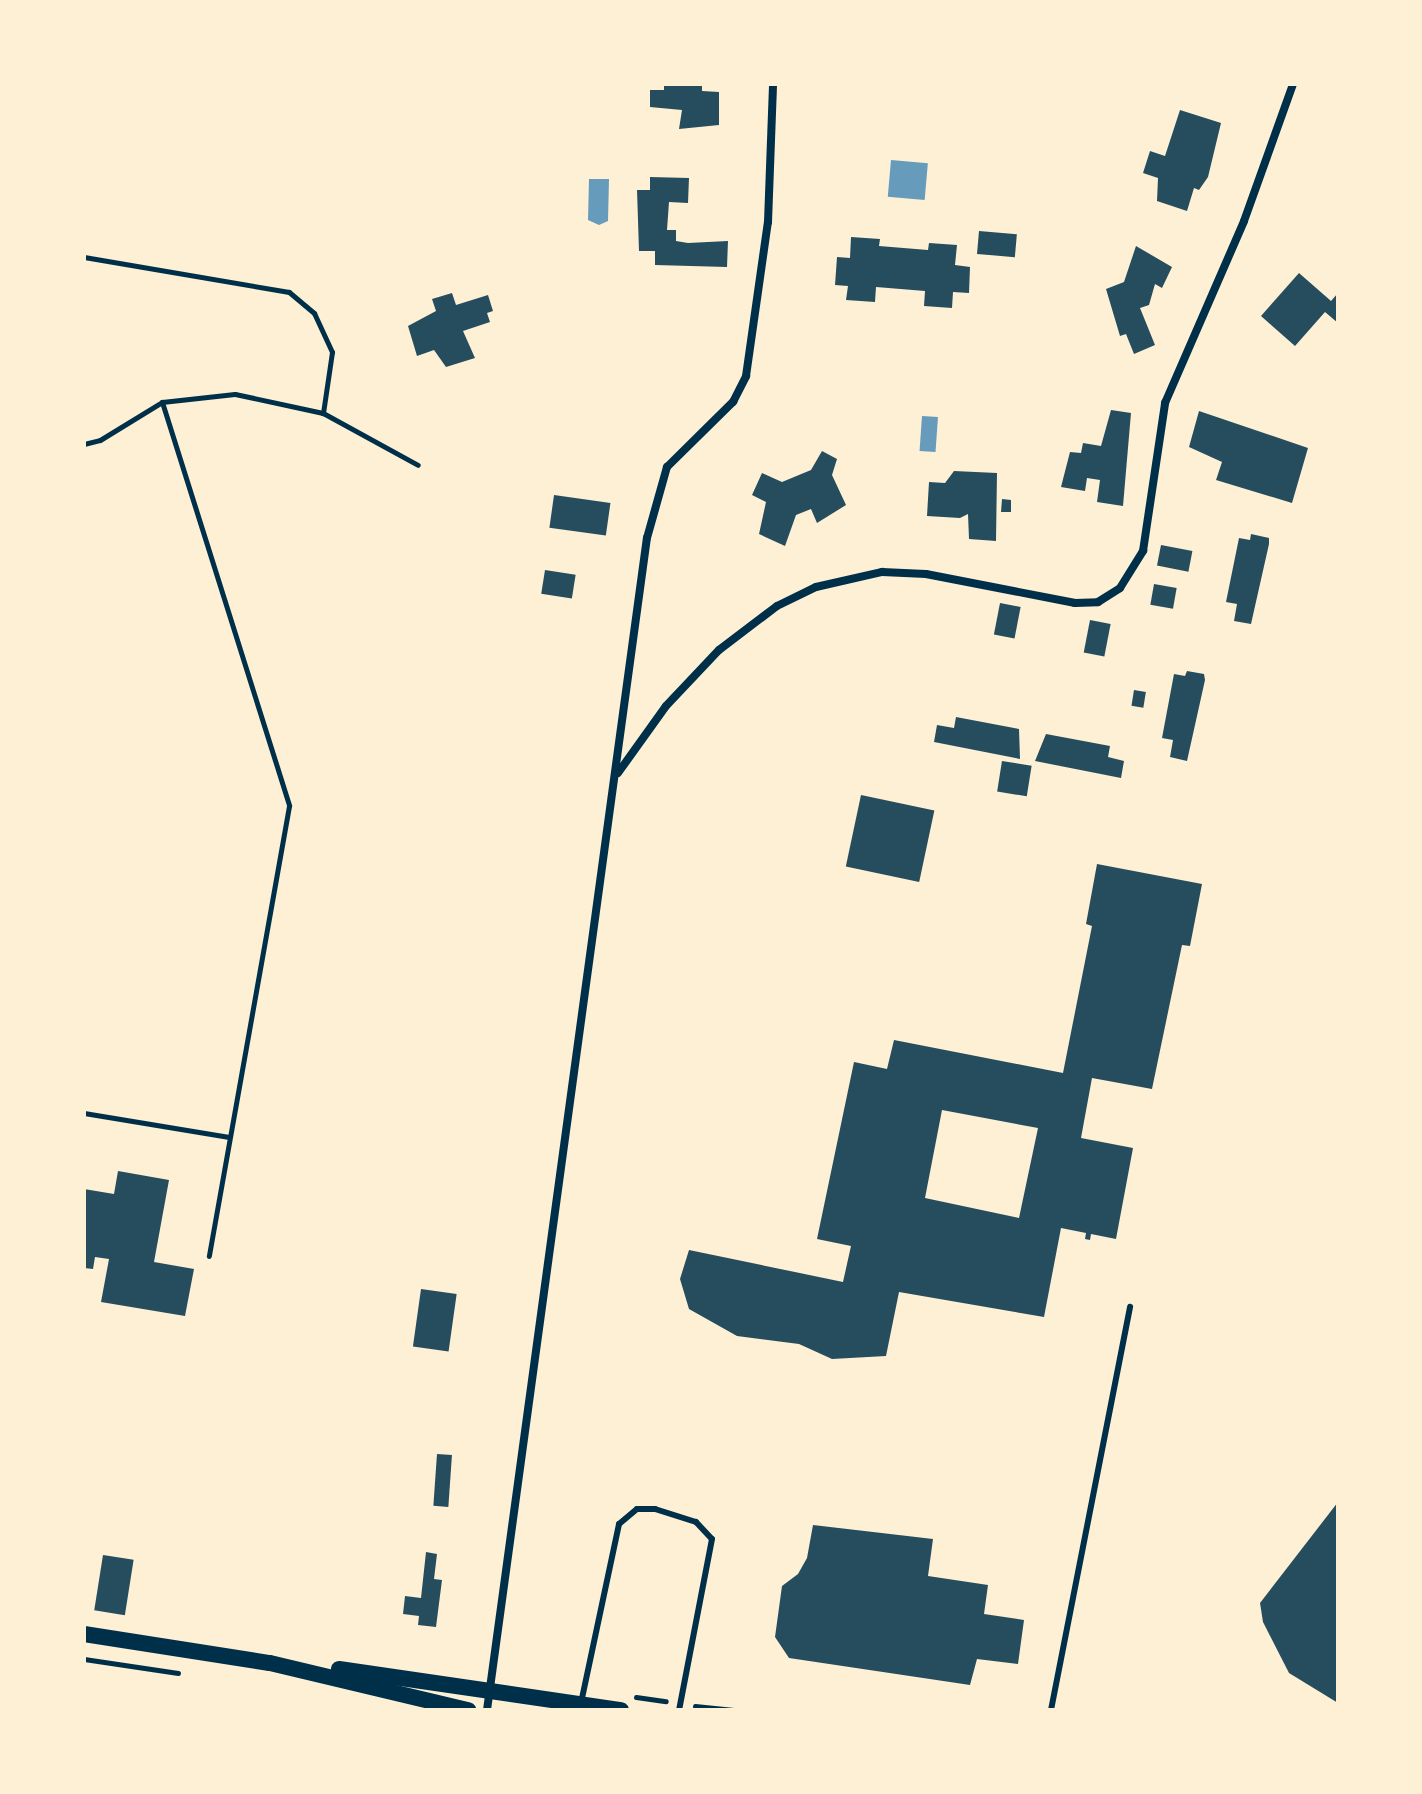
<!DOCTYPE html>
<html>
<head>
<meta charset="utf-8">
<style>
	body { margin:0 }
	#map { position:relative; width:1422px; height:1794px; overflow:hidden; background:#fdf0d5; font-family:"PT Sans",sans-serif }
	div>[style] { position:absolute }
	.water>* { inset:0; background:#669bbc; transform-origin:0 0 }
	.building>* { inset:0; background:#264d5e; transform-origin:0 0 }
	.path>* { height:5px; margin:-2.5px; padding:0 2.5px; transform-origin:2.5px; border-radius:2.5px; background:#003049 }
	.service>* { height:6px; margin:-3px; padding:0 3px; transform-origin:3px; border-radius:3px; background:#003049 }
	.minor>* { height:8px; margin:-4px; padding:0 4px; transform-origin:4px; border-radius:4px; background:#003049 }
	.secondary>* { height:16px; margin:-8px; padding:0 8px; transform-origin:8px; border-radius:8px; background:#003049 }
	span { translate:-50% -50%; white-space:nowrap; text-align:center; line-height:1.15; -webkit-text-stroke:6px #fdf0d5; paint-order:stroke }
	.frame { position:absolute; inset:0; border:86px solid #fdf0d5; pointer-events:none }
</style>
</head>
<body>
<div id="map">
	<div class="water">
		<div style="left:891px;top:160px;width:37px;height:37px;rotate:5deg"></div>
		<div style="clip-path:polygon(589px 179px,609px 179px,608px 221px,599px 225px,588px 220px)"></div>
		<div style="left:922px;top:416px;width:16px;height:35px;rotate:4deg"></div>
	</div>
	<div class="building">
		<div style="clip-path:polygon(664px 84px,702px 84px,702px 91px,719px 92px,719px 125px,679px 129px,682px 110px,650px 107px,650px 90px,664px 90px)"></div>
		<div style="clip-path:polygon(1180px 110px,1221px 123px,1208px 177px,1199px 190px,1194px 188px,1187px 211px,1157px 201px,1158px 178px,1143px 173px,1150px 151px,1165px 156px)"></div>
		<div style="clip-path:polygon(650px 177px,689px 178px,688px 203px,669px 202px,667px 230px,676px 230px,676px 241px,688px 243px,728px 241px,727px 267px,655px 265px,655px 251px,639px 251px,637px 190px,650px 190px)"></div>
		<div style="left:979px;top:231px;width:38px;height:23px;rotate:5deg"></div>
		<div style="clip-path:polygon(851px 237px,880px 239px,879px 246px,928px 250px,929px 243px,957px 245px,955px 265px,970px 267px,969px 293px,953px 292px,952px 308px,924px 306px,925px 291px,876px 287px,875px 302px,846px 300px,848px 286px,835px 285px,837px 257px,850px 258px)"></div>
		<div style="clip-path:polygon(1136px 246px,1172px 267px,1162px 288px,1155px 284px,1149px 305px,1140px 308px,1155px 345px,1134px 354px,1126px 334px,1120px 336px,1106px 289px,1124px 282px)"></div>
		<div style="clip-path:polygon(1299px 273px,1331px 301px,1338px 293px,1338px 323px,1325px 312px,1295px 346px,1261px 316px)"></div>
		<div style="clip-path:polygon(452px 293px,456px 305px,488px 295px,493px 311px,487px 313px,490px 322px,463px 331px,475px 358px,446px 367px,434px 350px,417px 356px,408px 326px,436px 311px,432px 299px)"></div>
		<div style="clip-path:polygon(1111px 410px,1131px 413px,1123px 506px,1097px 502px,1100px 480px,1087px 478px,1085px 491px,1061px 487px,1070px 452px,1081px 453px,1083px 443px,1101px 446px)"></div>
		<div style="clip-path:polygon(1199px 411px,1308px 448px,1292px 503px,1216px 480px,1222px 462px,1189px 447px)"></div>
		<div style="clip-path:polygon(822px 451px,837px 459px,832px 475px,846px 505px,817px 523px,811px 509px,796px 515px,785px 546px,759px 534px,766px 502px,752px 495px,762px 473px,782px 482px,811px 470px)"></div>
		<div style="clip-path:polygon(954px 471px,997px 473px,996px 541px,969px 539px,968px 514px,960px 518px,927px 516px,929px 482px,945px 483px)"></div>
		<div style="left:554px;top:495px;width:57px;height:33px;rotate:8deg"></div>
		<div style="clip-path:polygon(1002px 499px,1011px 500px,1011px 512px,1001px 512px)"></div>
		<div style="clip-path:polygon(1251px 534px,1269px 538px,1269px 544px,1251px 624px,1234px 621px,1237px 604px,1226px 602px,1239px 538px,1250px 540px)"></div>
		<div style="left:1161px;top:545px;width:32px;height:21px;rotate:11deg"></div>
		<div style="left:545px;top:570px;width:31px;height:24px;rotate:9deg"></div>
		<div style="left:1154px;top:584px;width:23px;height:21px;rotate:10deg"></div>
		<div style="left:1000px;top:603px;width:21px;height:32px;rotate:11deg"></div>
		<div style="left:1090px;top:620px;width:21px;height:33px;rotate:11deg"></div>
		<div style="clip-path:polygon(1187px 671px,1204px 674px,1205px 680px,1187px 761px,1170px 757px,1173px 740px,1162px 738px,1174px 674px,1185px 676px)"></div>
		<div style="left:1134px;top:690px;width:12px;height:16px;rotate:9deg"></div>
		<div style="clip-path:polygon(956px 717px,1019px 729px,1020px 759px,934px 742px,937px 725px,954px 728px)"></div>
		<div style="clip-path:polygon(1046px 734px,1110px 746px,1108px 757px,1124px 761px,1121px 778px,1035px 761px)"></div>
		<div style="left:1002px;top:761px;width:30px;height:31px;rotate:9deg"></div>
		<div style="left:861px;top:795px;width:75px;height:73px;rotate:12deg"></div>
		<div style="clip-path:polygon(evenodd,1097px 864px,1202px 884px,1190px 946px,1182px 945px,1152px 1089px,1092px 1078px,1081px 1138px,1133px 1148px,1116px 1239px,1091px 1234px,1090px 1240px,1085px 1239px,1086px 1233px,1061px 1228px,1044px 1317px,899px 1292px,886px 1356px,832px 1359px,799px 1344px,737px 1336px,689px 1309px,680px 1279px,689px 1250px,843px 1282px,851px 1246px,817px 1239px,854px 1062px,887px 1069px,894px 1040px,1063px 1073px,1092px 926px,1086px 924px,1097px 864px,942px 1110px,1038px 1128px,1019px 1218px,925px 1198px,942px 1110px)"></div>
		<div style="clip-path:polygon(118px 1171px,169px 1180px,154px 1262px,194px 1269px,185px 1316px,101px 1302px,109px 1259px,95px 1257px,93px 1269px,84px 1268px,84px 1189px,114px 1194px)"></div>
		<div style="left:421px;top:1289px;width:36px;height:58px;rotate:8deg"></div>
		<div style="left:437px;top:1454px;width:15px;height:52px;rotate:4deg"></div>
		<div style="clip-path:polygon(1338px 1502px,1338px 1703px,1289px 1673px,1263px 1622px,1260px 1603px)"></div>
		<div style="clip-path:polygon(813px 1525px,933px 1539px,928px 1576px,988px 1585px,984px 1614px,1024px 1620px,1018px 1664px,977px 1659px,970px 1685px,789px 1658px,775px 1637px,782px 1586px,798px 1574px,807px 1558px)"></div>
		<div style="clip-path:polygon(426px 1552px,437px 1554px,434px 1579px,442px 1580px,436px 1627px,418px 1625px,419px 1616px,403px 1614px,405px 1596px,421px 1598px)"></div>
		<div style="left:103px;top:1555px;width:31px;height:56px;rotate:9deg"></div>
	</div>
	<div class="path">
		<div style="left:84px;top:257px;width:208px;rotate:9.7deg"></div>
		<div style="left:289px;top:292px;width:33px;rotate:40deg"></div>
		<div style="left:314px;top:313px;width:43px;rotate:65.2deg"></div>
		<div style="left:332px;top:352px;width:62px;rotate:98.4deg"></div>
		<div style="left:162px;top:402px;width:423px;rotate:72.5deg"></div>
		<div style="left:289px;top:806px;width:457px;rotate:100.1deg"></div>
		<div style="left:84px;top:444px;width:16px;rotate:-14deg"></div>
		<div style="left:100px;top:440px;width:73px;rotate:-31.5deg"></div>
		<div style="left:162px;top:402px;width:73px;rotate:-6.3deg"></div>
		<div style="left:235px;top:394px;width:90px;rotate:12.2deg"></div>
		<div style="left:323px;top:413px;width:108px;rotate:28.7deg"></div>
		<div style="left:84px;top:1113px;width:147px;rotate:9.4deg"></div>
		<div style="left:84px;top:1659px;width:95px;rotate:8.5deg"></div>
		<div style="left:636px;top:1697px;width:30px;rotate:8deg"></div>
		<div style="left:695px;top:1706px;width:39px;rotate:6deg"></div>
	</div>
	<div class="service">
		<div style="left:581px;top:1703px;width:183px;rotate:-78deg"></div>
		<div style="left:619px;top:1524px;width:23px;rotate:-40deg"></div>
		<div style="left:637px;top:1509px;width:18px"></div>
		<div style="left:655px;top:1509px;width:43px;rotate:17.6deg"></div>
		<div style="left:696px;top:1522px;width:23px;rotate:47deg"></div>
		<div style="left:712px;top:1539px;width:174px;rotate:100.9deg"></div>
		<div style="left:1051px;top:1710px;width:411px;rotate:-78.9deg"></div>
	</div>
	<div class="minor">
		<div style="left:618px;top:773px;width:82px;rotate:-54.4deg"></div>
		<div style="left:666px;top:706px;width:77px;rotate:-46.6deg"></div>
		<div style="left:719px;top:650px;width:73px;rotate:-37.2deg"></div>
		<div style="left:777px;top:606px;width:43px;rotate:-26deg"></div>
		<div style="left:816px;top:587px;width:68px;rotate:-12.8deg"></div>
		<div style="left:882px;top:572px;width:44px;rotate:2.6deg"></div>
		<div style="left:926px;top:574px;width:152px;rotate:11deg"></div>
		<div style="left:1075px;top:603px;width:23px;rotate:-2deg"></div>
		<div style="left:1098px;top:602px;width:26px;rotate:-32deg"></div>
		<div style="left:1120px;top:588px;width:44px;rotate:-58.1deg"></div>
		<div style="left:1143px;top:551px;width:150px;rotate:-81.5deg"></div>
		<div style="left:1165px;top:403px;width:198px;rotate:-66.5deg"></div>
		<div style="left:1244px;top:221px;width:145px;rotate:-70.3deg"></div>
		<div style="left:487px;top:1710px;width:1183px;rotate:-82.23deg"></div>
		<div style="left:647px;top:538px;width:74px;rotate:-74.3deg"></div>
		<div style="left:667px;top:467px;width:93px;rotate:-44.6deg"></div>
		<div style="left:733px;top:402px;width:29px;rotate:-63deg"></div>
		<div style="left:746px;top:376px;width:156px;rotate:-81.9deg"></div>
		<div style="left:768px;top:222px;width:138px;rotate:-87.9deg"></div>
	</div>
	<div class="secondary">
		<div style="left:84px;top:1634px;width:188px;rotate:8.9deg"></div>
		<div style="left:270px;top:1663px;width:204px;rotate:13.4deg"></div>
		<div style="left:339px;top:1669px;width:285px;rotate:8.3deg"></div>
	</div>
	<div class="frame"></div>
</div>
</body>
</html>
